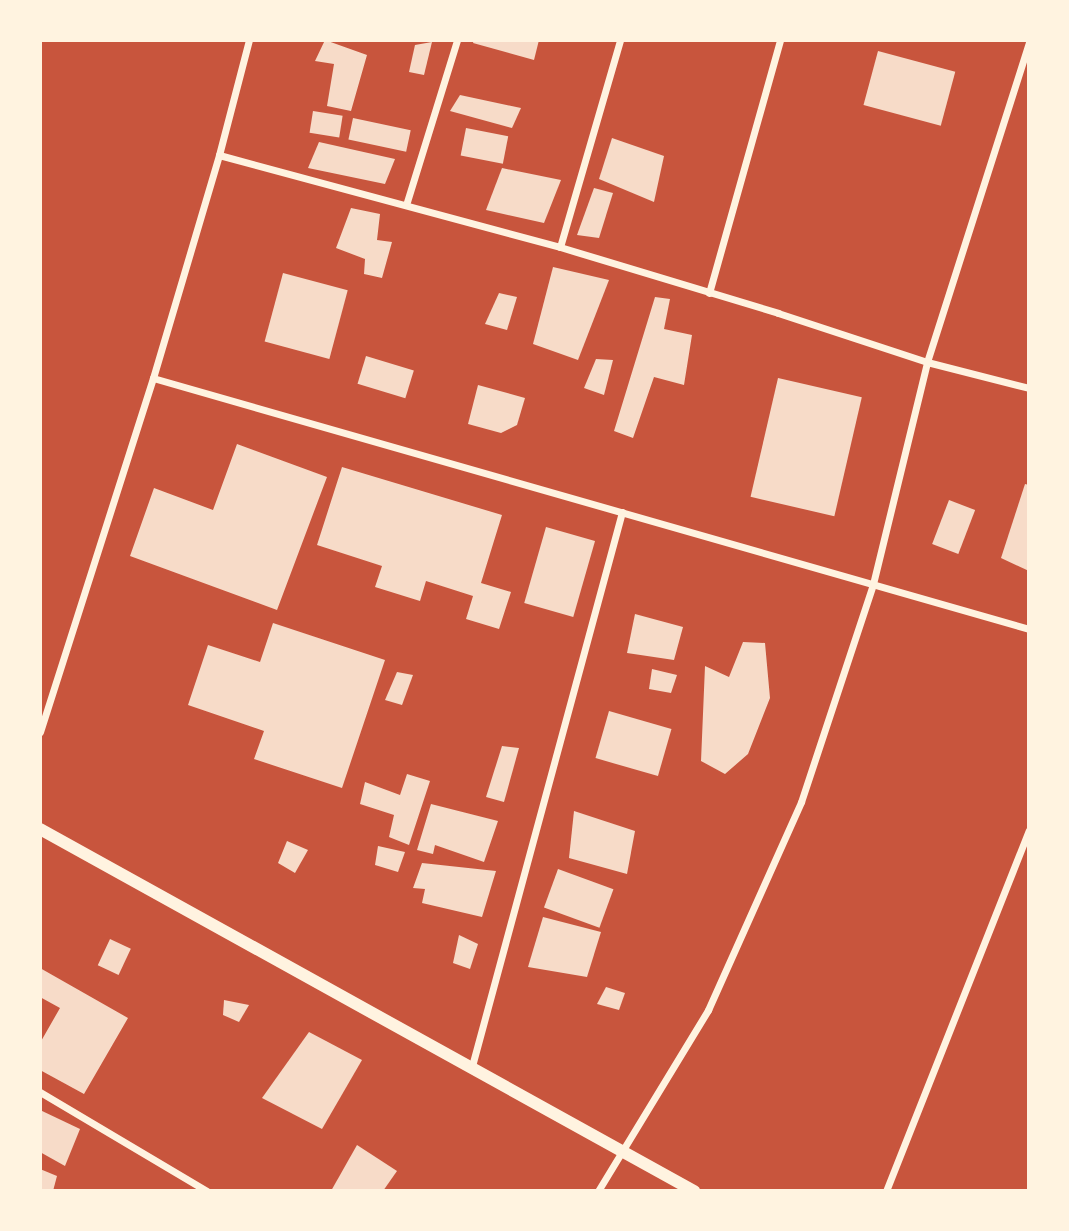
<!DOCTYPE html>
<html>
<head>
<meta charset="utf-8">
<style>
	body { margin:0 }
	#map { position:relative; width:1069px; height:1231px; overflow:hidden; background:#c8553d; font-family:"Titillium Web",sans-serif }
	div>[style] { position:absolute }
	.building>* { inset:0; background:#f7dbc8; transform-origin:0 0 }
	.minor>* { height:7px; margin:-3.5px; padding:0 3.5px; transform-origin:3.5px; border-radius:3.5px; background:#fff3e0 }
	.tertiary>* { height:12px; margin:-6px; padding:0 6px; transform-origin:6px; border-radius:6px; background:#fff3e0 }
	span { translate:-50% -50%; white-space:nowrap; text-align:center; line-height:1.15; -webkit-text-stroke:7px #fff3e0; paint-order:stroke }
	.frame { position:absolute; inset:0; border:42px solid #fff3e0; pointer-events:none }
</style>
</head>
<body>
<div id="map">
	<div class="building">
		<div style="clip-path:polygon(325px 40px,367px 55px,351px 111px,327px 106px,334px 64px,315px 61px)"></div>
		<div style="clip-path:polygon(474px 40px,539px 40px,534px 60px,473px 43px)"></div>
		<div style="clip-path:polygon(432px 42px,424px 75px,409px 72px,415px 45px)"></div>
		<div style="left:878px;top:51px;width:80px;height:56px;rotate:15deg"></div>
		<div style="clip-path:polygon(460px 95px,521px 108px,512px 128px,450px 111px)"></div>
		<div style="left:313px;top:111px;width:30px;height:22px;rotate:9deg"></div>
		<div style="left:353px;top:118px;width:59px;height:22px;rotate:12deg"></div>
		<div style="left:466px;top:128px;width:43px;height:28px;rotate:11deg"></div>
		<div style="clip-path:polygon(612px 138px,664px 156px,654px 202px,599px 179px)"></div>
		<div style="clip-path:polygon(319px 142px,395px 159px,385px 184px,308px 168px)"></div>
		<div style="clip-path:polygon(502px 168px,561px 180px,544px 223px,486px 210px)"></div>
		<div style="clip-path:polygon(594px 188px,613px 193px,599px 238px,577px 235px)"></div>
		<div style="clip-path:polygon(351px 208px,380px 214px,377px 240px,392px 242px,382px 278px,364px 274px,365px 259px,336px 248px)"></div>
		<div style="clip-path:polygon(553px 267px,609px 280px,578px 360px,533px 344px)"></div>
		<div style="left:283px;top:273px;width:67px;height:71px;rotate:15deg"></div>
		<div style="clip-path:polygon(499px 293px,517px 297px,507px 330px,485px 324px)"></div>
		<div style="clip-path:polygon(655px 297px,670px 299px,664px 329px,692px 335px,684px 385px,654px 377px,633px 438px,614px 431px)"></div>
		<div style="left:366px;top:356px;width:50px;height:29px;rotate:17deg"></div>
		<div style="clip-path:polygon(596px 359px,613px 360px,604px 395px,584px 388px)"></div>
		<div style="left:778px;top:378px;width:86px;height:122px;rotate:13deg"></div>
		<div style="clip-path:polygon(478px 385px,525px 398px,517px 425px,501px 433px,468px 424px)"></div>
		<div style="clip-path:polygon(237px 444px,327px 477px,277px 610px,130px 556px,154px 488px,213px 510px)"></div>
		<div style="clip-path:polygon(342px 467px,502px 515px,481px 583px,511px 592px,499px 629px,466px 619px,473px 596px,426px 581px,420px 601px,375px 587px,382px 566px,317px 545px)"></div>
		<div style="clip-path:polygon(1025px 484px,1029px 485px,1029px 571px,1001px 558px)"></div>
		<div style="left:949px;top:500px;width:28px;height:47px;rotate:21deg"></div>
		<div style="left:546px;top:527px;width:51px;height:79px;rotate:16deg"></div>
		<div style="clip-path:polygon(635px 614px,683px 627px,674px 660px,627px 653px)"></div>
		<div style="clip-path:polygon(273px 623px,385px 660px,342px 788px,254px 759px,264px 731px,188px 705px,208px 645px,260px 662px)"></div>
		<div style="clip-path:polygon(743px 642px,765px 643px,770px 698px,748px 754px,725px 774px,701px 761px,705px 666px,729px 677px)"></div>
		<div style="clip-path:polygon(652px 669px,677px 675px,671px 693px,649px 689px)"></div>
		<div style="clip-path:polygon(397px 672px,413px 675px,402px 705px,385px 700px)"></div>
		<div style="left:609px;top:711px;width:65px;height:49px;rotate:16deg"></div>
		<div style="clip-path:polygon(502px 746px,519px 748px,504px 802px,486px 797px)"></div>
		<div style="clip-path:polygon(407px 774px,430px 781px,409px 845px,389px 837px,394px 815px,360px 804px,365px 782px,400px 795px)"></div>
		<div style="clip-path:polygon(431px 804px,498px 821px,484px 862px,435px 845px,433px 854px,417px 850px)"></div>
		<div style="clip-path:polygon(574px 811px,635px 831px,627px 874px,569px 858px)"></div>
		<div style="clip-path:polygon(287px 841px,308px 850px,295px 873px,278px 863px)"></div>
		<div style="clip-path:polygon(378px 846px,405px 852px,398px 872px,375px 865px)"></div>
		<div style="clip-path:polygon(422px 863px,496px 871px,482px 917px,422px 903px,425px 889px,413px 888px)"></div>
		<div style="left:558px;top:869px;width:59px;height:41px;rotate:20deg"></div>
		<div style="clip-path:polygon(543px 917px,601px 932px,587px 977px,528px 967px)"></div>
		<div style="clip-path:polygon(459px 935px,478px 944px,470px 969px,453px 963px)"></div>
		<div style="left:110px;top:939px;width:23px;height:29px;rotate:25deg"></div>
		<div style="clip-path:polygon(40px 968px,128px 1018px,84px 1094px,40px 1070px,40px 1043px,60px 1008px,40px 997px)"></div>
		<div style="clip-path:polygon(606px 987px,625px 993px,619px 1010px,597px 1004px)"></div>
		<div style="clip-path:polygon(224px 1000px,249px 1005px,239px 1022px,223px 1015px)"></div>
		<div style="clip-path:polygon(309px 1032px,362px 1060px,322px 1129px,262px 1098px)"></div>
		<div style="clip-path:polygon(40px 1110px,80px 1129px,65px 1166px,40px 1152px)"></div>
		<div style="clip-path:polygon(357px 1145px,397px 1171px,383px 1191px,331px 1191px)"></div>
		<div style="clip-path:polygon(40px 1169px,57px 1176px,53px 1191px,40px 1191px)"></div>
	</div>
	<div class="minor">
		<div style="left:219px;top:155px;width:353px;rotate:15.1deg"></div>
		<div style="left:560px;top:247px;width:228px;rotate:16.8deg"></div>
		<div style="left:778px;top:313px;width:157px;rotate:18.2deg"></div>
		<div style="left:927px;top:362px;width:105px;rotate:14.3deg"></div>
		<div style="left:406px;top:205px;width:173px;rotate:-72.8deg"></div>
		<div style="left:560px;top:247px;width:216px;rotate:-73.8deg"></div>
		<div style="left:709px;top:293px;width:263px;rotate:-74.3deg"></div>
		<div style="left:153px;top:378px;width:911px;rotate:15.99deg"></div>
		<div style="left:40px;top:732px;width:372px;rotate:-72.3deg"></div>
		<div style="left:153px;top:378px;width:233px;rotate:-73.5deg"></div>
		<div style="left:219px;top:155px;width:119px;rotate:-75.4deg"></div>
		<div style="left:472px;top:1066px;width:574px;rotate:-74.85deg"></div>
		<div style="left:40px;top:1092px;width:194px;rotate:30.7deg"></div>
		<div style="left:598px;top:1191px;width:212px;rotate:-58.7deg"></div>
		<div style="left:708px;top:1010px;width:228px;rotate:-65.9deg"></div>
		<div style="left:801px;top:802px;width:230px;rotate:-71.7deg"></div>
		<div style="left:873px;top:584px;width:228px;rotate:-76.3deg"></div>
		<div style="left:927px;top:362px;width:336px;rotate:-72.3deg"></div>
		<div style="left:886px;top:1191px;width:388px;rotate:-68.4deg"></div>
	</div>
	<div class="tertiary">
		<div style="left:40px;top:829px;width:748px;rotate:28.97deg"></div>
	</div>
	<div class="frame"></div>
</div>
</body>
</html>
